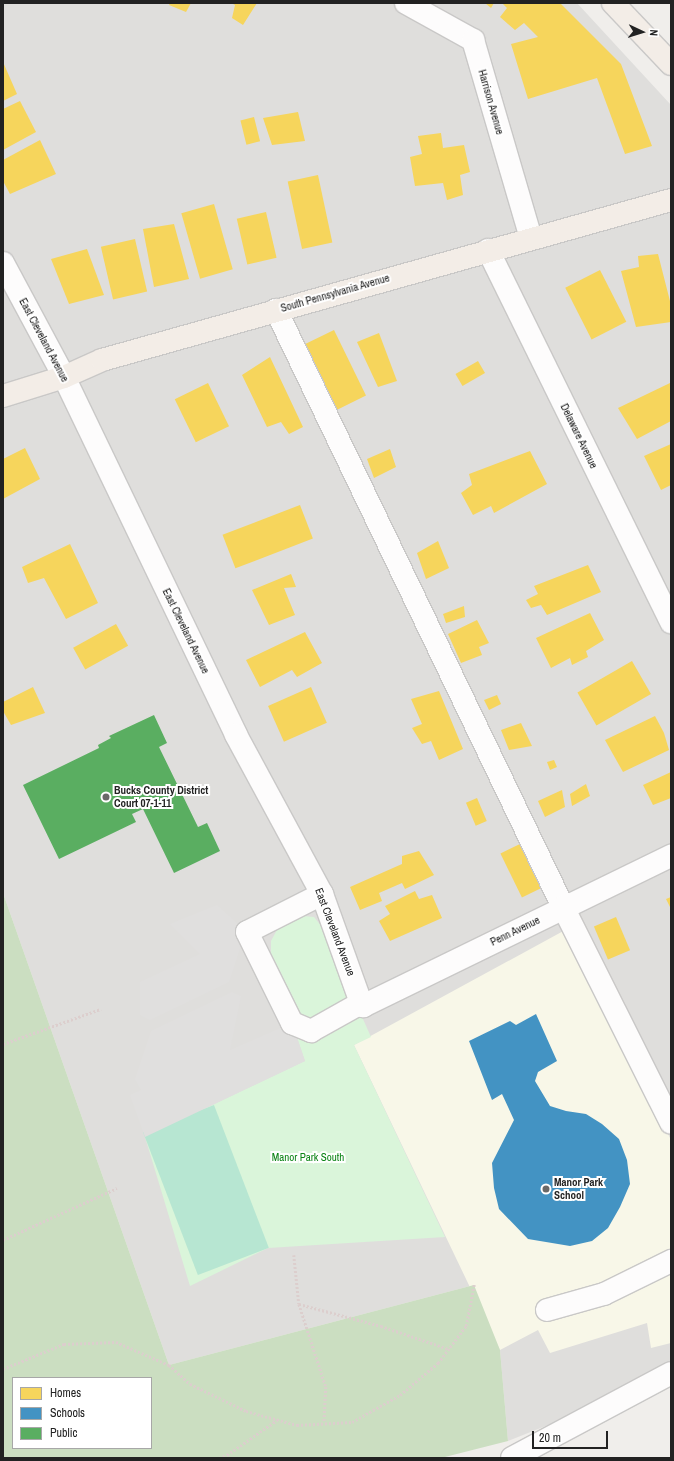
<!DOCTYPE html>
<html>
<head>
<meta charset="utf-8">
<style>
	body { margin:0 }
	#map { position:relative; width:674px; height:1461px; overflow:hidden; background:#f0eeeb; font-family:"Archivo Narrow",sans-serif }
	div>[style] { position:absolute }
	.residential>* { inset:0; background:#dfdedc }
	.education>* { inset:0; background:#f8f7e8 }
	.forest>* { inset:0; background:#cbdec1 }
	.park>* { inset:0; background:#daf5da }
	.pitch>* { inset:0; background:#b7e6d2; transform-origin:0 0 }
	.parking>* { inset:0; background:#e0dfde }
	.homes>* { inset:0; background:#f6d55c; transform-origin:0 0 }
	.schools>* { inset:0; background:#4393c3 }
	.public>* { inset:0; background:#5aae61 }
	.path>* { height:2.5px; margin-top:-1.25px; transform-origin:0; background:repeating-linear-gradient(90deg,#dccecd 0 2px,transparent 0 4px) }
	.roads { filter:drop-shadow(1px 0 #c9c8c7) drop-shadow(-1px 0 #c9c8c7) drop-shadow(0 1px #c9c8c7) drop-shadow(0 -1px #c9c8c7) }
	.minor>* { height:22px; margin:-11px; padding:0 11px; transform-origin:11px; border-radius:11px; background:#fdfcfc }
	.major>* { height:22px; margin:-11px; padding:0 11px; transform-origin:11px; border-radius:11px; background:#f3ede7 }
	.dots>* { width:11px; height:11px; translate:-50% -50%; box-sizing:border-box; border:2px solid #fff; border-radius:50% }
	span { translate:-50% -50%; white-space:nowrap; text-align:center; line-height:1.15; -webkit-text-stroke:4px #fff; paint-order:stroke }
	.street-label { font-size:11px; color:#222 }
	.poi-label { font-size:11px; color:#222; font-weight:700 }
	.left { translate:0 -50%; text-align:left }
	.park-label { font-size:11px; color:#0c8416 }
	.frame { position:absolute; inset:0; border:4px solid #222; pointer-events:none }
	.legend { position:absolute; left:12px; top:1377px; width:140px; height:72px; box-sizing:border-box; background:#fff; border:1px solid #a7a7a7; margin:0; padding:5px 7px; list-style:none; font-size:12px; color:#222 }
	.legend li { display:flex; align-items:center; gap:8px; height:20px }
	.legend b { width:20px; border:1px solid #a7a7a7 }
	.north { position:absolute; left:622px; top:12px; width:40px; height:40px; -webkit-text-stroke:3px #fff; paint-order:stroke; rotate:94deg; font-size:11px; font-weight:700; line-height:16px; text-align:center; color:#222 }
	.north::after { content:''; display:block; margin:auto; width:14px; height:18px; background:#222; clip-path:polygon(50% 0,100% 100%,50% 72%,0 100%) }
	.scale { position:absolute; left:532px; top:1431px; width:76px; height:18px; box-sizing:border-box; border:2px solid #222; border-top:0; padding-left:5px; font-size:12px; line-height:14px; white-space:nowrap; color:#222; -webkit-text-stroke:3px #fff; paint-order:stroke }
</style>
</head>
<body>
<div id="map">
	<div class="residential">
		<div style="clip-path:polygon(3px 3px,577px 3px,671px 105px,671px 1376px,508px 1441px,500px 1350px,474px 1285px,169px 1365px,3px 893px)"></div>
	</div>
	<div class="education">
		<div style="clip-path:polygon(567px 929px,671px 1140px,671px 1343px,651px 1348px,647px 1323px,550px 1353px,538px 1330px,500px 1350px,354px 1045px)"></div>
	</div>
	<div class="forest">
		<div style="clip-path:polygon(evenodd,3px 893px,169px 1365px,474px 1285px,500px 1350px,508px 1441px,441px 1458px,3px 1458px,3px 893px,13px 1378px,151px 1378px,151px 1448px,13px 1448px,13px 1378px)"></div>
	</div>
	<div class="park">
		<div style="clip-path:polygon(303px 916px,314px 917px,322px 927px,371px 1037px,354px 1045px,445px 1237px,268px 1248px,190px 1286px,145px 1137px,305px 1061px,292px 1023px,301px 1014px,271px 953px,271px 941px,278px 928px)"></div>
	</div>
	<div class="pitch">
		<div style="left:214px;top:1105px;width:153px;height:76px;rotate:69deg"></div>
	</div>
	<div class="parking">
		<div style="clip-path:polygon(217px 905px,247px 932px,245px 933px,229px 982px,150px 1020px,140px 1015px,140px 982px,200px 954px,170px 924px)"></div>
		<div style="clip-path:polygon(232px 992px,241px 996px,230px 1050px,292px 1023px,305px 1061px,145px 1137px,130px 1095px,141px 1090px,135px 1079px,151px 1031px)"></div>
	</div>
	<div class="homes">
		<div style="clip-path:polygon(170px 3px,191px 3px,186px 12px,169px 5px)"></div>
		<div style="clip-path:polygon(231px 3px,257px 3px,243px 25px,232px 18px,235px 5px)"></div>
		<div style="clip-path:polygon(485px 3px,494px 3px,491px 8px)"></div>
		<div style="clip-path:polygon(502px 3px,560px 3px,621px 64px,652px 146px,625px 154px,597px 78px,528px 99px,511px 44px,538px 37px,524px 23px,515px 30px,500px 17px,507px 8px)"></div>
		<div style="clip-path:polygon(3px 62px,17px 94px,3px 101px)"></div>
		<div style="clip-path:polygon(20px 101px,36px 132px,3px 150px,3px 109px)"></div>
		<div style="clip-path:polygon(298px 112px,305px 141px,272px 145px,263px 118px)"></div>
		<div style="left:254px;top:117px;width:25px;height:14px;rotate:76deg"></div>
		<div style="clip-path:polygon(441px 133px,443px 148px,464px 145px,470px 172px,460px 175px,463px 195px,447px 200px,443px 183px,415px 186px,410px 157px,422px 154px,418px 136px)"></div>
		<div style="clip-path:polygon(40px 140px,56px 174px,10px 194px,3px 181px,3px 160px)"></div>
		<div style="left:318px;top:175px;width:69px;height:31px;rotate:78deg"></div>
		<div style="left:214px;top:204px;width:68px;height:34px;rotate:74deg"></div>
		<div style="left:266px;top:212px;width:47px;height:30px;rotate:77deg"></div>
		<div style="clip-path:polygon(174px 224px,189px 279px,154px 287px,143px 229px)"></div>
		<div style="left:135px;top:239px;width:54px;height:35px;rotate:77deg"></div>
		<div style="clip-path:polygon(87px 249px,104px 295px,69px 304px,51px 259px)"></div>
		<div style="clip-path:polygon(658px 254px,671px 305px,671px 322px,636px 327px,621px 271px,639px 267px,638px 256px)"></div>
		<div style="left:600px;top:270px;width:58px;height:39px;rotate:63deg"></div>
		<div style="left:334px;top:330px;width:73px;height:36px;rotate:64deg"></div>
		<div style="clip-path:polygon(379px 333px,397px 381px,378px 387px,357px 342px)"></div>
		<div style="clip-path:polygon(270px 357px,303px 427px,289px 434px,281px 422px,267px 427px,242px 375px)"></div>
		<div style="left:478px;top:361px;width:14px;height:26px;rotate:60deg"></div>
		<div style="left:208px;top:383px;width:48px;height:37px;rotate:64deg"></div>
		<div style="clip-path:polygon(670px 383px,671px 421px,637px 439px,618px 408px)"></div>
		<div style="clip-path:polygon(671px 444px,671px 485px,661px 490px,644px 456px)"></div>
		<div style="clip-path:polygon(25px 448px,40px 479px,3px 499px,3px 459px)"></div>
		<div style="clip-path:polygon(390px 449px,396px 467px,374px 478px,367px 459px)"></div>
		<div style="clip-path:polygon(530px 451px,547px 484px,494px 513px,491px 506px,473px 515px,461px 493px,472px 485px,469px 474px)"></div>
		<div style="left:300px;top:505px;width:36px;height:83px;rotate:69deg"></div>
		<div style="clip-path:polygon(438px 541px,449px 568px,426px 579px,417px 553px)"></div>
		<div style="clip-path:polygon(70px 544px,98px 603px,66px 619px,44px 578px,28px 583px,22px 567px)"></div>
		<div style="clip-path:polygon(588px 565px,601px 592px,547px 615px,541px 605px,531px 608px,526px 600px,538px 594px,534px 586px)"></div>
		<div style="clip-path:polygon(291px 574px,296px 587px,284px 588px,295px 615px,269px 625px,252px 590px)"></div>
		<div style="clip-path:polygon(464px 606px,465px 617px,446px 623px,443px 614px)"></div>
		<div style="clip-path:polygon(590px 613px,604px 640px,586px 651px,588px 657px,572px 665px,570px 658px,551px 668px,536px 638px)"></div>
		<div style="clip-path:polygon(477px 620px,489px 643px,479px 647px,482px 655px,461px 663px,448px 634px)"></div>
		<div style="left:116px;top:624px;width:25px;height:49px;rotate:61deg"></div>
		<div style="clip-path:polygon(305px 632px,322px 663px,297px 677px,292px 670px,260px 687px,246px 660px)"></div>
		<div style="left:632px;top:661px;width:38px;height:63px;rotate:60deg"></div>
		<div style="clip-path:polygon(33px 687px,45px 713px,11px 725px,3px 711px,3px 702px)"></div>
		<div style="left:311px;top:687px;width:39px;height:47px;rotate:66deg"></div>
		<div style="clip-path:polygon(439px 691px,463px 749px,439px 760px,431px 741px,422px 744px,412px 728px,422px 724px,411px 699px)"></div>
		<div style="clip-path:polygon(497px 695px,501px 704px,489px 710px,484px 700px)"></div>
		<div style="clip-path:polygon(655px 716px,664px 733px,669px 750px,623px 772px,605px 740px)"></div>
		<div style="clip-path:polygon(521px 723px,532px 746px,509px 750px,501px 730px)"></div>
		<div style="clip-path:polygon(554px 760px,557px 767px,550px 770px,547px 762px)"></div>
		<div style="clip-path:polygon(671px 772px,671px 798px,653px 805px,643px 785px)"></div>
		<div style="clip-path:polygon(586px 784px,590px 796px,572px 806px,570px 794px)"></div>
		<div style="clip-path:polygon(562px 790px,565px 807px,545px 817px,538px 801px)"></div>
		<div style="left:477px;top:798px;width:25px;height:12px;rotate:67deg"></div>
		<div style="left:522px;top:843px;width:49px;height:24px;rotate:64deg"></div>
		<div style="clip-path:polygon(419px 851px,434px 875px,405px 889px,402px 883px,379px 893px,382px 901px,360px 910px,350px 887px,402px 864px,402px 856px)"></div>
		<div style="clip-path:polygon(415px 891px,419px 899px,432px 895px,442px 918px,390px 941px,379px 921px,390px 914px,385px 906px)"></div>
		<div style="clip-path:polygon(671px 897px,671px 909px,666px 899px)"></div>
		<div style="left:616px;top:917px;width:36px;height:24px;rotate:67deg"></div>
	</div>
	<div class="schools">
		<div style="clip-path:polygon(536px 1014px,557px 1061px,538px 1072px,535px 1081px,550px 1106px,566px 1111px,586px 1114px,602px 1124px,619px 1139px,627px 1160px,630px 1184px,620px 1207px,608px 1228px,592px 1241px,570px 1246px,528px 1239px,499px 1209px,494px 1188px,492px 1163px,514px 1120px,502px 1094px,492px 1100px,469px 1041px,510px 1021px,516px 1025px)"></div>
	</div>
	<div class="public">
		<div style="clip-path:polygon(154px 715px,167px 743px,159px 747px,198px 827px,207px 823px,220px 851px,174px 873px,143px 809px,132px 814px,136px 822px,59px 859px,23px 785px,99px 748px,98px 745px,111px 738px,109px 736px)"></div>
	</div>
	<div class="path">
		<div style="left:3px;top:1044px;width:104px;rotate:-19.7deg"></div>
		<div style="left:3px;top:1240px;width:125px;rotate:-24.5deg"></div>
		<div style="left:294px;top:1255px;width:49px;rotate:84.2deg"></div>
		<div style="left:299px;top:1304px;width:87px;rotate:72deg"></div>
		<div style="left:326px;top:1387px;width:36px;rotate:93deg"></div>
		<div style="left:299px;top:1304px;width:85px;rotate:15deg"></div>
		<div style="left:381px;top:1326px;width:72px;rotate:18.7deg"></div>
		<div style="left:3px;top:1369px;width:66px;rotate:-22.3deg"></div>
		<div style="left:64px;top:1344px;width:52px;rotate:-2.2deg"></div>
		<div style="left:116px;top:1342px;width:58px;rotate:23.5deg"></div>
		<div style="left:169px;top:1365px;width:28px;rotate:42deg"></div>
		<div style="left:190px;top:1384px;width:62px;rotate:25.7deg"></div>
		<div style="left:246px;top:1411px;width:53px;rotate:15.4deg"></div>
		<div style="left:297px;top:1425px;width:55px;rotate:-3.1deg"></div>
		<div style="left:352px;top:1422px;width:55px;rotate:-29.4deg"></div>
		<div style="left:400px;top:1395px;width:50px;rotate:-40.1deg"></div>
		<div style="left:438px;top:1363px;width:46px;rotate:-52.9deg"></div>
		<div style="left:466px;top:1326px;width:42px;rotate:-79deg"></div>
		<div style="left:219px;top:1458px;width:9px;rotate:-21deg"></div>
		<div style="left:227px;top:1455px;width:61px;rotate:-35deg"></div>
	</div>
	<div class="roads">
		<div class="minor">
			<div style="left:406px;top:3px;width:77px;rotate:28.9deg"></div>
			<div style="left:473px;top:40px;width:206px;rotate:73.7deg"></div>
			<div style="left:488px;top:250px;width:415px;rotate:63.8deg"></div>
			<div style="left:3px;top:263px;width:129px;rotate:61.8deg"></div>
			<div style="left:64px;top:377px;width:397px;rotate:64.3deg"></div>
			<div style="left:236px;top:735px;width:181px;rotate:61.6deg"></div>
			<div style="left:322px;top:894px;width:116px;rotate:70.3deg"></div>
			<div style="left:276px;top:310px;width:662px;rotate:64.32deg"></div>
			<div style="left:563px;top:907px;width:241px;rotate:63.4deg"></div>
			<div style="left:322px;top:894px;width:84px;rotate:153.1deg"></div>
			<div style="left:247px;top:932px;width:102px;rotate:63.7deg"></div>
			<div style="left:292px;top:1023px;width:21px;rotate:23deg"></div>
			<div style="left:311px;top:1031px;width:57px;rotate:-29.2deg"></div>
			<div style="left:361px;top:1003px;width:4px;rotate:56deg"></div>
			<div style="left:363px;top:1006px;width:343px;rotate:-26deg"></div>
			<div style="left:547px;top:1310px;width:59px;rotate:-15.7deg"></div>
			<div style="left:604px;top:1294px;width:75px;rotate:-26.2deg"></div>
			<div style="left:512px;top:1458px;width:180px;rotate:-28.1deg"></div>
		</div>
		<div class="major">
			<div style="left:613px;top:3px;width:84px;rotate:46.4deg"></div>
			<div style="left:3px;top:396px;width:64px;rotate:-17.3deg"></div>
			<div style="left:64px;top:377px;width:42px;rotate:-24.1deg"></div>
			<div style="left:102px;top:360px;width:591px;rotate:-15.71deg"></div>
		</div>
	</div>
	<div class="dots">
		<div style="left:106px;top:797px;background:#6a6968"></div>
		<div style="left:546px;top:1189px;background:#6a6968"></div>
	</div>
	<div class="street-label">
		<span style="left:491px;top:102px;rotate:74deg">Harrison Avenue</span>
		<span style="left:335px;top:293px;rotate:-16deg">South Pennsylvania Avenue</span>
		<span style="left:44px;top:340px;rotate:62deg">East Cleveland Avenue</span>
		<span style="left:579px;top:436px;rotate:64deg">Delaware Avenue</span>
		<span style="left:186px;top:631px;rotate:64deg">East Cleveland Avenue</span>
		<span style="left:515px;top:931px;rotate:-26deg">Penn Avenue</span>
		<span style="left:335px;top:932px;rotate:69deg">East Cleveland Avenue</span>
	</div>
	<div class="poi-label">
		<span class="left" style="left:114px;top:797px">Bucks County District<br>Court 07-1-11</span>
		<span class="left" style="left:554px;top:1189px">Manor Park<br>School</span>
	</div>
	<div class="park-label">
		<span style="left:308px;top:1157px">Manor Park South</span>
	</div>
	<div class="frame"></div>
	<ul class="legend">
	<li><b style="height:11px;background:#f6d55c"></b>Homes</li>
	<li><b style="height:11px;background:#4393c3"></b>Schools</li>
	<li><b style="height:11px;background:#5aae61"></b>Public</li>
	</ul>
	<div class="north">N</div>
	<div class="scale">20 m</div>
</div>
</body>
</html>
